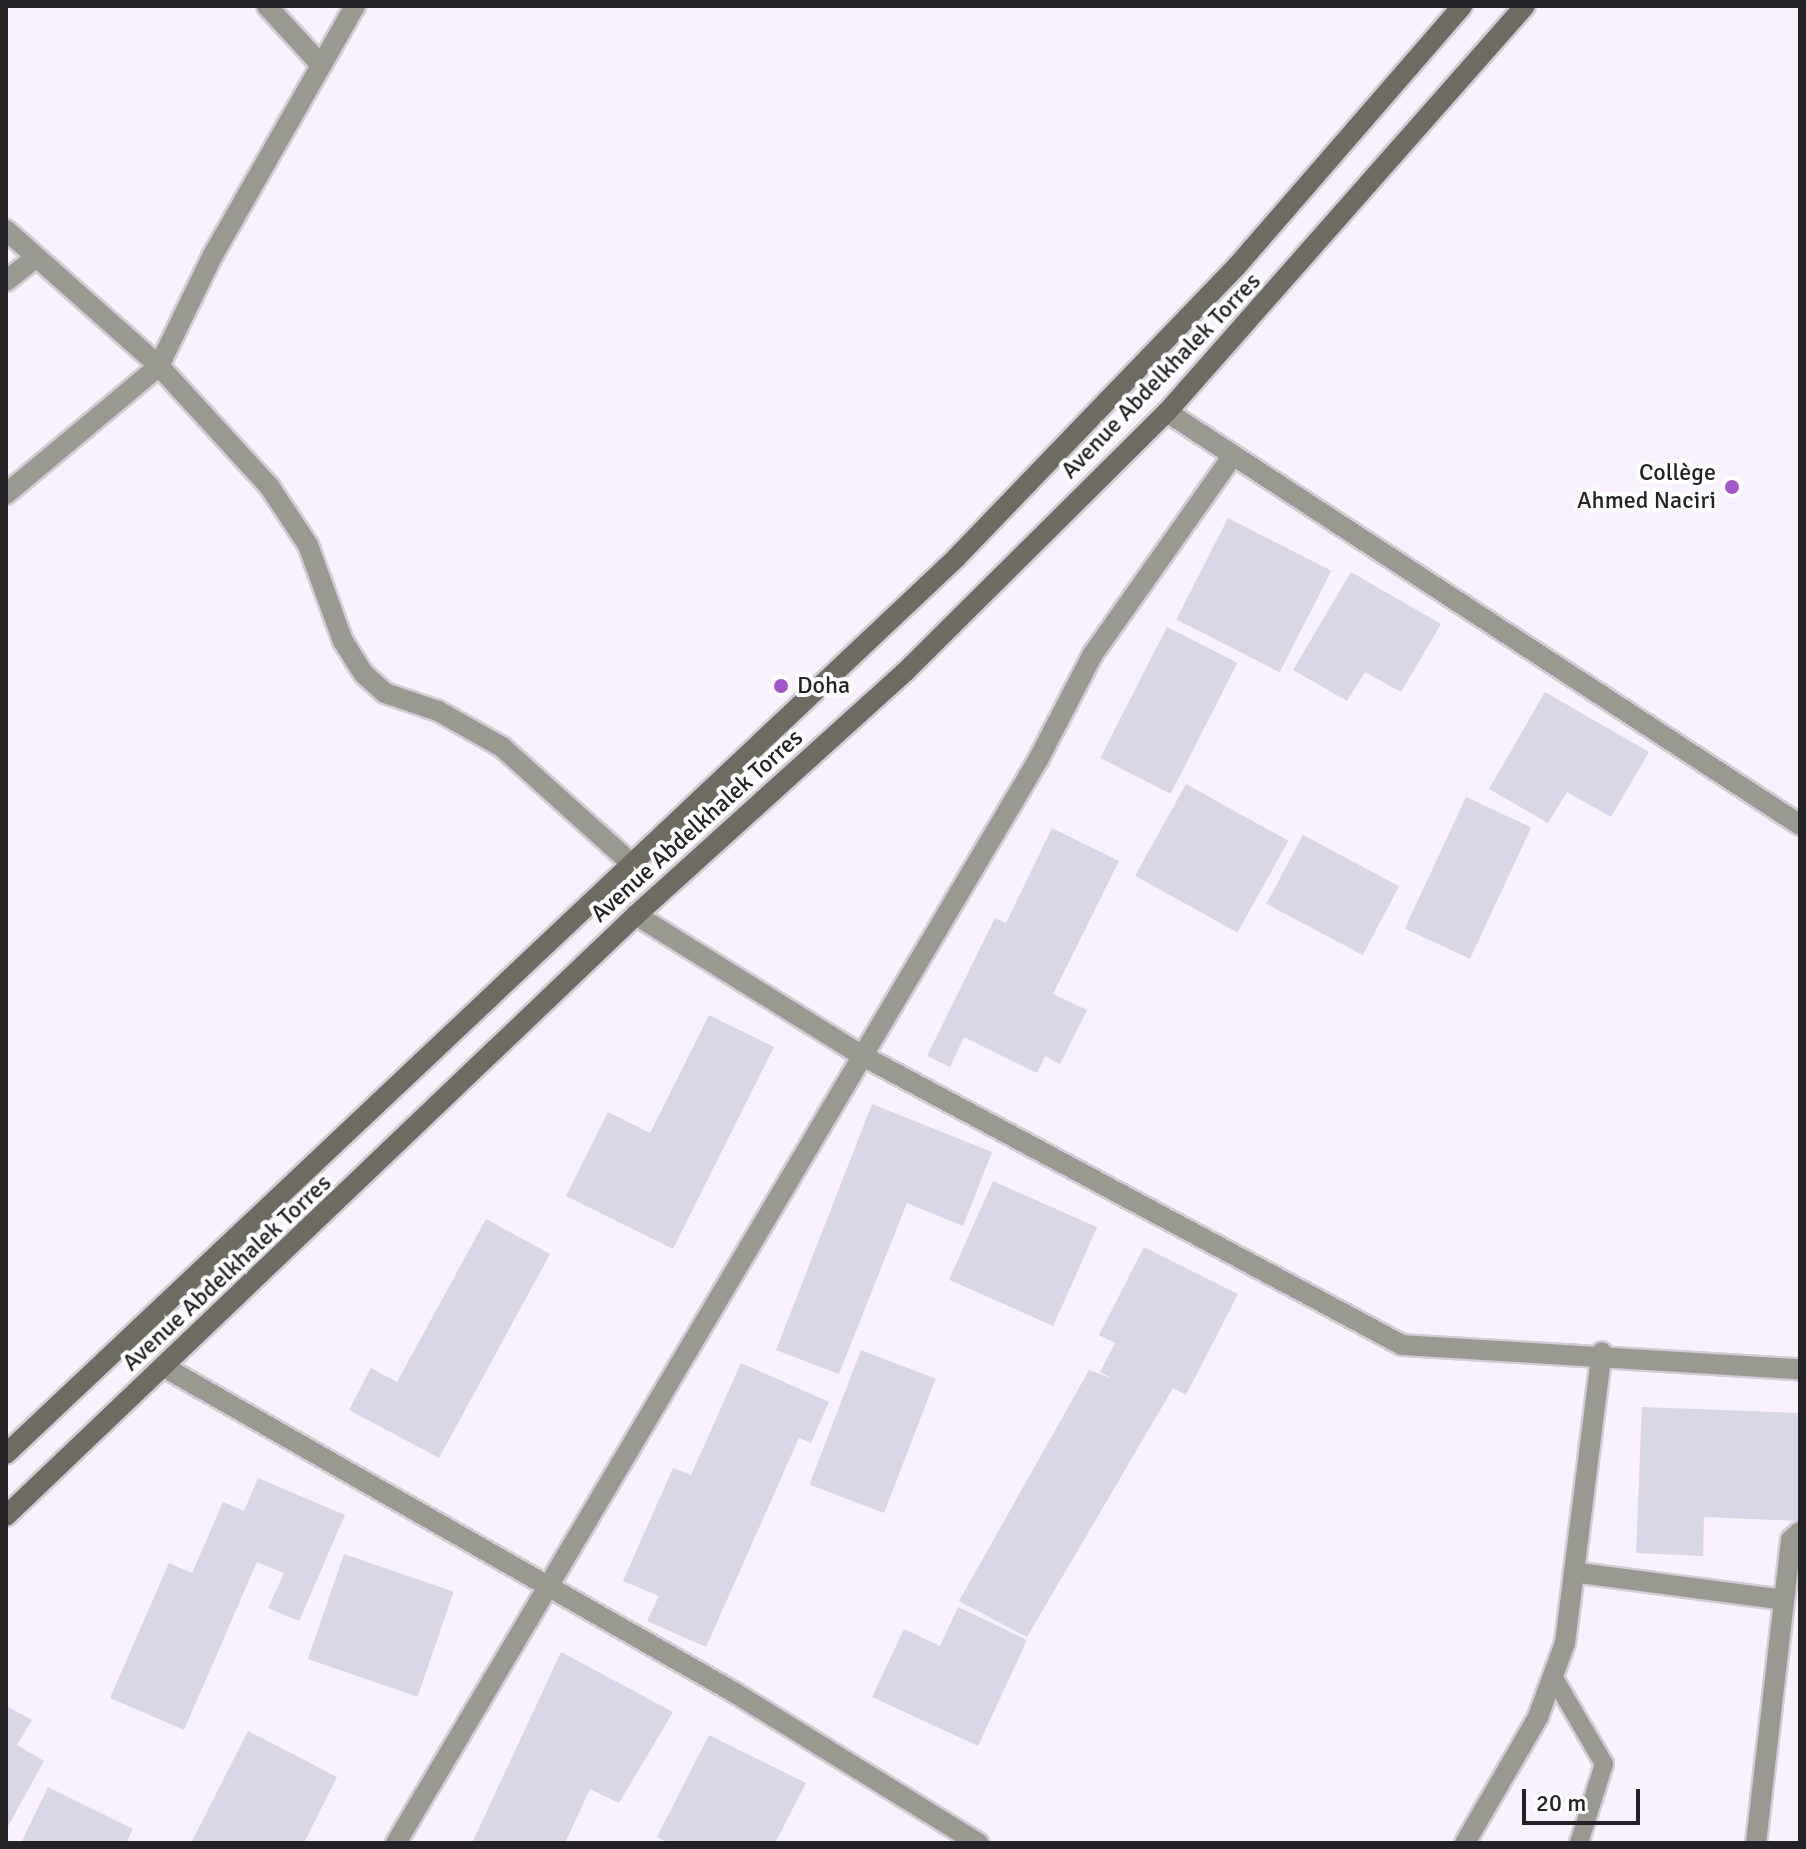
<!DOCTYPE html>
<html>
<head>
<meta charset="utf-8">
<style>
	body { margin:0 }
	#map { position:relative; width:1806px; height:1849px; overflow:hidden; background:#f9f1fd; font-family:Signika,sans-serif }
	div>[style] { position:absolute }
	.building>* { inset:0; background:#d9d6e6; transform-origin:0 0 }
	.roads { filter:drop-shadow(2px 0 #d3ccd6) drop-shadow(-2px 0 #d3ccd6) drop-shadow(0 2px #d3ccd6) drop-shadow(0 -2px #d3ccd6) }
	.lane>* { height:18px; margin:-9px; padding:0 9px; transform-origin:9px; border-radius:9px; background:#999891 }
	.street>* { height:20px; margin:-10px; padding:0 10px; transform-origin:10px; border-radius:10px; background:#999891 }
	.secondary>* { height:20px; margin:-10px; padding:0 10px; transform-origin:10px; border-radius:10px; background:#6e6c62 }
	.dots>* { width:22px; height:22px; translate:-50% -50%; box-sizing:border-box; border:4px solid #fff; border-radius:50% }
	span { translate:-50% -50%; white-space:nowrap; text-align:center; line-height:1.15; -webkit-text-stroke:8px #fff; paint-order:stroke }
	.street-label { font-size:24px; color:#252227 }
	.poi-label { font-size:24px; color:#252227 }
	.right { translate:-100% -50%; text-align:right }
	.left { translate:0 -50%; text-align:left }
	.frame { position:absolute; inset:0; border:8px solid #252227; pointer-events:none }
	.scale { position:absolute; left:1522px; top:1789px; width:118px; height:36px; box-sizing:border-box; border:4px solid #252227; border-top:0; padding-left:10px; font-size:24px; line-height:28px; white-space:nowrap; color:#252227; -webkit-text-stroke:6px #fff; paint-order:stroke }
</style>
</head>
<body>
<div id="map">
	<div class="building">
		<div style="left:1228px;top:518px;width:116px;height:114px;rotate:27deg"></div>
		<div style="clip-path:polygon(1351px 572px,1441px 624px,1401px 692px,1365px 672px,1347px 701px,1293px 670px)"></div>
		<div style="left:1167px;top:627px;width:79px;height:147px;rotate:27deg"></div>
		<div style="clip-path:polygon(1545px 692px,1649px 752px,1611px 817px,1567px 792px,1548px 823px,1489px 789px)"></div>
		<div style="left:1186px;top:784px;width:117px;height:105px;rotate:29deg"></div>
		<div style="left:1466px;top:797px;width:72px;height:145px;rotate:25deg"></div>
		<div style="clip-path:polygon(1052px 828px,1119px 861px,1053px 994px,1087px 1010px,1060px 1064px,1045px 1056px,1037px 1073px,964px 1037px,950px 1067px,927px 1056px,995px 918px,1006px 923px)"></div>
		<div style="left:1303px;top:835px;width:109px;height:78px;rotate:28deg"></div>
		<div style="clip-path:polygon(709px 1015px,774px 1047px,673px 1249px,566px 1196px,608px 1112px,650px 1133px)"></div>
		<div style="clip-path:polygon(872px 1104px,992px 1152px,963px 1226px,907px 1203px,839px 1374px,776px 1350px)"></div>
		<div style="left:993px;top:1181px;width:114px;height:108px;rotate:24deg"></div>
		<div style="clip-path:polygon(486px 1219px,550px 1254px,439px 1458px,349px 1410px,371px 1368px,397px 1382px)"></div>
		<div style="clip-path:polygon(1144px 1247px,1238px 1294px,1186px 1395px,1173px 1388px,1027px 1637px,959px 1601px,1089px 1370px,1116px 1380px,1100px 1372px,1115px 1343px,1099px 1335px)"></div>
		<div style="left:861px;top:1350px;width:80px;height:144px;rotate:21deg"></div>
		<div style="clip-path:polygon(741px 1363px,829px 1402px,811px 1443px,799px 1438px,706px 1647px,647px 1621px,659px 1596px,623px 1581px,673px 1468px,691px 1475px)"></div>
		<div style="clip-path:polygon(1642px 1407px,1800px 1413px,1800px 1521px,1704px 1517px,1703px 1556px,1636px 1553px)"></div>
		<div style="clip-path:polygon(258px 1478px,345px 1515px,299px 1621px,268px 1608px,284px 1573px,257px 1562px,184px 1730px,110px 1698px,169px 1563px,192px 1573px,223px 1502px,244px 1511px)"></div>
		<div style="left:344px;top:1554px;width:116px;height:111px;rotate:19deg"></div>
		<div style="clip-path:polygon(958px 1607px,1027px 1640px,978px 1746px,872px 1697px,904px 1629px,940px 1646px)"></div>
		<div style="clip-path:polygon(561px 1652px,673px 1712px,619px 1803px,590px 1789px,565px 1843px,472px 1843px)"></div>
		<div style="clip-path:polygon(6px 1706px,32px 1720px,17px 1745px,44px 1761px,6px 1830px)"></div>
		<div style="clip-path:polygon(248px 1731px,337px 1777px,304px 1843px,191px 1843px)"></div>
		<div style="clip-path:polygon(709px 1735px,806px 1783px,775px 1843px,670px 1843px,657px 1837px)"></div>
		<div style="clip-path:polygon(48px 1787px,133px 1829px,126px 1843px,21px 1843px)"></div>
	</div>
	<div class="roads">
		<div class="lane">
			<div style="left:1554px;top:1678px;width:99px;rotate:59.8deg"></div>
			<div style="left:1604px;top:1764px;width:83px;rotate:107.6deg"></div>
		</div>
		<div class="street">
			<div style="left:267px;top:6px;width:80px;rotate:47.5deg"></div>
			<div style="left:6px;top:230px;width:205px;rotate:41.6deg"></div>
			<div style="left:159px;top:366px;width:163px;rotate:47.5deg"></div>
			<div style="left:269px;top:486px;width:71px;rotate:56.5deg"></div>
			<div style="left:308px;top:545px;width:102px;rotate:70deg"></div>
			<div style="left:343px;top:641px;width:39px;rotate:58deg"></div>
			<div style="left:364px;top:674px;width:28px;rotate:42deg"></div>
			<div style="left:385px;top:693px;width:56px;rotate:18.8deg"></div>
			<div style="left:438px;top:711px;width:73px;rotate:29.4deg"></div>
			<div style="left:502px;top:747px;width:173px;rotate:42deg"></div>
			<div style="left:6px;top:281px;width:37px;rotate:-38deg"></div>
			<div style="left:1167px;top:412px;width:756px;rotate:33.12deg"></div>
			<div style="left:6px;top:494px;width:199px;rotate:-39.9deg"></div>
			<div style="left:159px;top:366px;width:123px;rotate:-64.1deg"></div>
			<div style="left:213px;top:255px;width:287px;rotate:-60.3deg"></div>
			<div style="left:636px;top:915px;width:265px;rotate:31.9deg"></div>
			<div style="left:861px;top:1055px;width:614px;rotate:28.19deg"></div>
			<div style="left:1402px;top:1345px;width:399px;rotate:3.5deg"></div>
			<div style="left:164px;top:1367px;width:658px;rotate:29.72deg"></div>
			<div style="left:735px;top:1693px;width:286px;rotate:31.7deg"></div>
			<div style="left:1579px;top:1573px;width:206px;rotate:7.5deg"></div>
			<div style="left:396px;top:1843px;width:1259px;rotate:-59.34deg"></div>
			<div style="left:1038px;top:760px;width:119px;rotate:-62.6deg"></div>
			<div style="left:1093px;top:654px;width:241px;rotate:-54.8deg"></div>
			<div style="left:1465px;top:1843px;width:146px;rotate:-59.9deg"></div>
			<div style="left:1538px;top:1717px;width:79px;rotate:-70deg"></div>
			<div style="left:1565px;top:1643px;width:293px;rotate:-82.8deg"></div>
			<div style="left:1756px;top:1843px;width:305px;rotate:-83.4deg"></div>
			<div style="left:1791px;top:1540px;width:12px;rotate:-42deg"></div>
		</div>
		<div class="secondary">
			<div style="left:6px;top:1454px;width:1306px;rotate:-43.32deg"></div>
			<div style="left:956px;top:558px;width:405px;rotate:-46.1deg"></div>
			<div style="left:1237px;top:266px;width:344px;rotate:-49.1deg"></div>
			<div style="left:6px;top:1516px;width:871px;rotate:-43.65deg"></div>
			<div style="left:636px;top:915px;width:363px;rotate:-42.1deg"></div>
			<div style="left:905px;top:672px;width:369px;rotate:-44.8deg"></div>
			<div style="left:1167px;top:412px;width:541px;rotate:-48.6deg"></div>
		</div>
	</div>
	<div class="dots">
		<div style="left:1732px;top:487px;background:#a157ca"></div>
		<div style="left:781px;top:686px;background:#a157ca"></div>
	</div>
	<div class="street-label">
		<span style="left:1161px;top:376px;rotate:-46deg">Avenue Abdelkhalek Torres</span>
		<span style="left:697px;top:826px;rotate:-42deg">Avenue Abdelkhalek Torres</span>
		<span style="left:227px;top:1273px;rotate:-43deg">Avenue Abdelkhalek Torres</span>
	</div>
	<div class="poi-label">
		<span class="right" style="left:1716px;top:487px">Collège<br>Ahmed Naciri</span>
		<span class="left" style="left:797px;top:686px">Doha</span>
	</div>
	<div class="frame"></div>
	<div class="scale">20 m</div>
</div>
</body>
</html>
